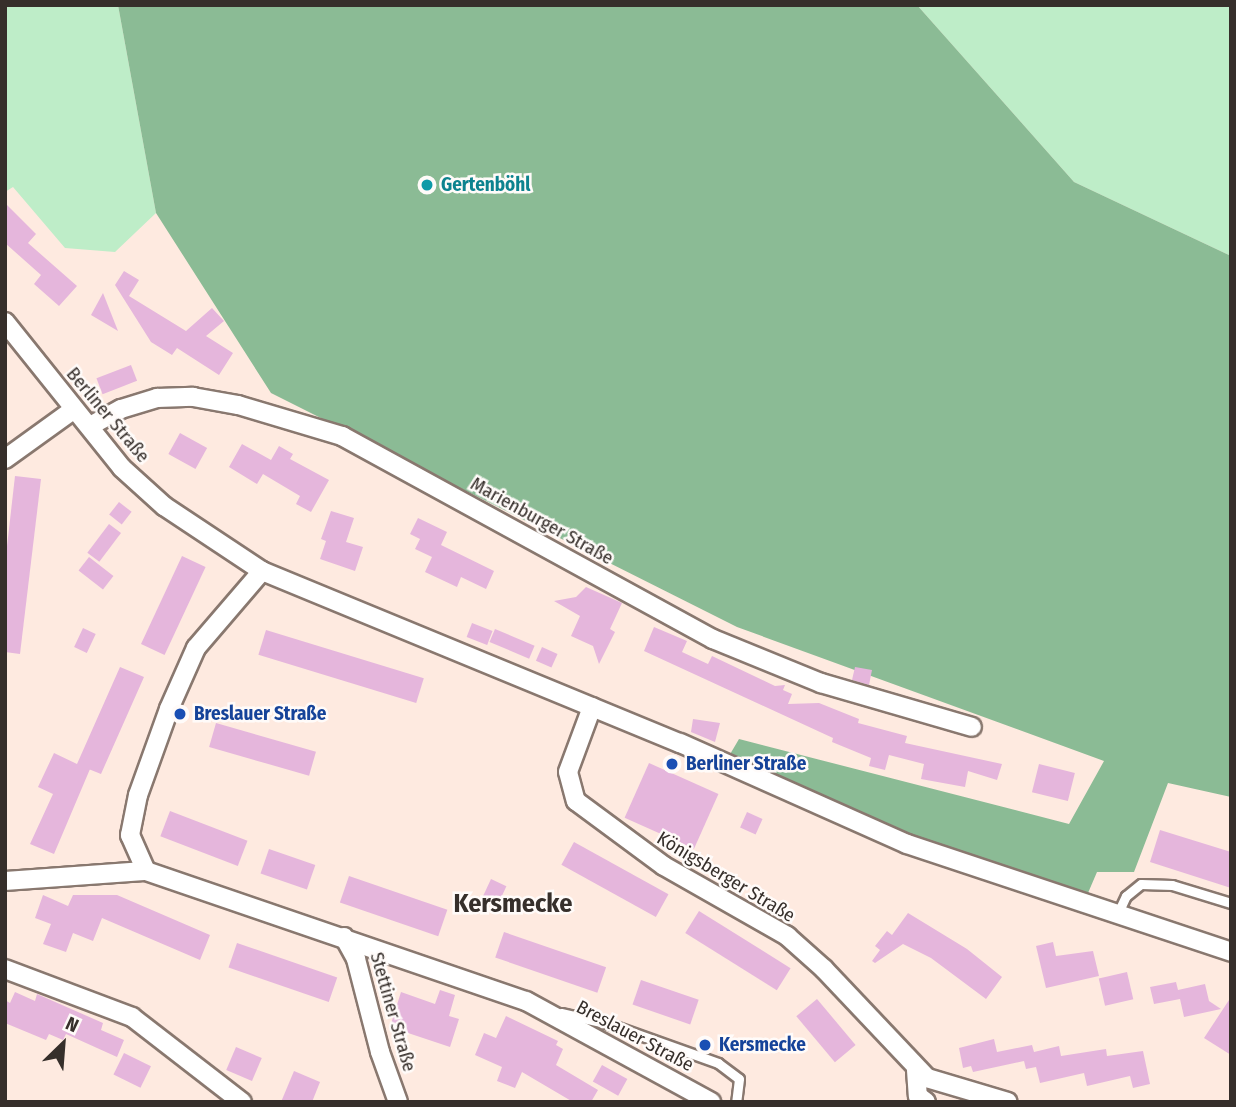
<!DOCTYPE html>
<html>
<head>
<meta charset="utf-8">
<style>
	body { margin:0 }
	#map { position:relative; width:1236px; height:1107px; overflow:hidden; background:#feeae0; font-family:"Fira Sans Condensed",sans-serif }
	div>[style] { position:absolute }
	.green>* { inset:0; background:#beedc8 }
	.forest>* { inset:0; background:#8bbb95 }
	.building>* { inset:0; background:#e5b6dc; transform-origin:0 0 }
	.roads { filter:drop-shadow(2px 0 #89786f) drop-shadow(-2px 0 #89786f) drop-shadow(0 2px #89786f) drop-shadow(0 -2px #89786f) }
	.service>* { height:9px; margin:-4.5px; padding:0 4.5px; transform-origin:4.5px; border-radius:4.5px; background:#fff }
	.minor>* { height:18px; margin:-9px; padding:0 9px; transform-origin:9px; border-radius:9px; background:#fff }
	.dots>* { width:19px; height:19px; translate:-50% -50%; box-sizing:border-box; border:4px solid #fffbf9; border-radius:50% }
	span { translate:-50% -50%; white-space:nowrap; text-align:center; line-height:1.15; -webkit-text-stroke:5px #fffbf9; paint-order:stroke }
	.culture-label { font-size:19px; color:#0d838f; font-weight:700 }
	.left { translate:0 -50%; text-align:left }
	.street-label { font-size:19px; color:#362f2b }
	.transit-label { font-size:19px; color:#164399; font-weight:700 }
	.district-label { font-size:26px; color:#362f2b; font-weight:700 }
	.frame { position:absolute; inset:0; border:7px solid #362f2b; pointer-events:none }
	.north { position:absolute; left:28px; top:1009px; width:70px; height:70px; -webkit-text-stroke:5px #fffbf9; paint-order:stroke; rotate:25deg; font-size:19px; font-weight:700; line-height:28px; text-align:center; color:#362f2b }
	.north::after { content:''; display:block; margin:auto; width:24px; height:32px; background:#362f2b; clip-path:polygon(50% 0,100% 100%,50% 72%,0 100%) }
</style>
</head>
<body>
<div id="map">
	<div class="green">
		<div style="clip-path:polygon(5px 5px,118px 5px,156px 213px,115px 252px,65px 248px,13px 187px,5px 192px)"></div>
		<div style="clip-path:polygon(917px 5px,1231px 5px,1231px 256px,1074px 182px)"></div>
	</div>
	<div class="forest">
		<div style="clip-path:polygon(118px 5px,917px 5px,1074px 182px,1231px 256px,1231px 797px,1168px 783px,1134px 872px,1097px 872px,1085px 900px,908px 839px,729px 756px,739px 739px,1069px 824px,1104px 761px,737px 627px,271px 393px,156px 213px)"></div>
	</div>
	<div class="building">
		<div style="clip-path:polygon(5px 203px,36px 234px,28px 243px,77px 286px,59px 306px,34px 284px,41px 275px,5px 243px)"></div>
		<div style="clip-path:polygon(124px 271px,139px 280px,129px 296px,186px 331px,212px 308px,224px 321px,206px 336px,233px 353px,219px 375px,177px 348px,172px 355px,151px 342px,115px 285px)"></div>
		<div style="clip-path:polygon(103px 293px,118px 331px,91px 315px)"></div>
		<div style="left:131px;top:365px;width:17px;height:37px;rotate:69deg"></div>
		<div style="left:180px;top:433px;width:31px;height:24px;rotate:29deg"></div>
		<div style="clip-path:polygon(242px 444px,271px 460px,279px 446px,293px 454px,290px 459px,329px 480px,311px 512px,296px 504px,300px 496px,263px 474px,257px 484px,229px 467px)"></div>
		<div style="clip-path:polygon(15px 476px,41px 479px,20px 654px,5px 652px,5px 564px)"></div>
		<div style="left:119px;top:502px;width:16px;height:16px;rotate:38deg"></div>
		<div style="clip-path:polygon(331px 511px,354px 518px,346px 542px,363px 547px,355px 571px,320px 559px,326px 541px,321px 539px)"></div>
		<div style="clip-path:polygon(418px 518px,447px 532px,441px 545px,494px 571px,486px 589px,461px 577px,457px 587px,425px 572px,432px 557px,415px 549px,420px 539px,410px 534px)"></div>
		<div style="left:109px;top:524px;width:15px;height:36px;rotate:37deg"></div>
		<div style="left:182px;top:556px;width:26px;height:97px;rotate:25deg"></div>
		<div style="left:89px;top:557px;width:31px;height:17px;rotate:38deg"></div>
		<div style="clip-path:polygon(586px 587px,622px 603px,610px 629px,615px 632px,599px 664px,593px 646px,571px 636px,580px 616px,554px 601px,576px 597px)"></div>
		<div style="left:472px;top:623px;width:22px;height:15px;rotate:21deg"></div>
		<div style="clip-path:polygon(654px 627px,687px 641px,682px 652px,708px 664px,712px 656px,775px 686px,785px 685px,783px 690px,792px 694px,788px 704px,819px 703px,859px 719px,858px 723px,907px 736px,905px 743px,1002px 764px,997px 780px,968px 771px,965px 787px,921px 779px,924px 764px,889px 755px,885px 770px,869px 766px,871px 758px,832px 742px,833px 738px,644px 651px)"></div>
		<div style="left:83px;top:628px;width:14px;height:21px;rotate:25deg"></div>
		<div style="left:495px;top:629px;width:43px;height:14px;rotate:23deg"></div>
		<div style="left:266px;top:630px;width:165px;height:26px;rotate:17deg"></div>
		<div style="left:542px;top:647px;width:17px;height:15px;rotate:24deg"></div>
		<div style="clip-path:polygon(120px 667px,144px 677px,101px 774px,81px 766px,90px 769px,54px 854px,30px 844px,53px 794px,38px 787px,54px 753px,77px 764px)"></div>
		<div style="clip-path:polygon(855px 667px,872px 670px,869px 685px,852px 680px)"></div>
		<div style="clip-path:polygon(693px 719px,720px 723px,715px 742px,691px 732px)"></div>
		<div style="left:216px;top:723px;width:104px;height:25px;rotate:16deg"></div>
		<div style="left:649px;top:763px;width:76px;height:60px;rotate:24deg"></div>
		<div style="left:1039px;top:764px;width:37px;height:29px;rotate:14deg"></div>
		<div style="left:170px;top:811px;width:83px;height:27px;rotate:21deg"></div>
		<div style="left:747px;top:812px;width:17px;height:17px;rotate:24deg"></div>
		<div style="clip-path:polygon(1160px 830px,1231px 852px,1231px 888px,1150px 862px)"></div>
		<div style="left:574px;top:842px;width:108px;height:26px;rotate:29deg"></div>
		<div style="left:269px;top:849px;width:49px;height:26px;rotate:19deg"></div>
		<div style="left:349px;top:876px;width:104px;height:28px;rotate:19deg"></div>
		<div style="left:491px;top:879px;width:17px;height:19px;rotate:25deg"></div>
		<div style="clip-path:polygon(43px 895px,68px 906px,73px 895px,117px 895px,210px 935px,200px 960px,102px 918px,93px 941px,73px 933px,66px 952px,43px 944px,51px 924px,35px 918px)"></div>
		<div style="left:699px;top:911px;width:108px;height:26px;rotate:32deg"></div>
		<div style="clip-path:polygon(908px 913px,967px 949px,1002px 977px,986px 999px,931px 958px,903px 944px,875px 963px,872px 961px,880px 950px,875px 946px,887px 931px,892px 935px)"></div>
		<div style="left:504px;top:932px;width:108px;height:27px;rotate:19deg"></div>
		<div style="clip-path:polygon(1053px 942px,1056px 956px,1093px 951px,1099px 976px,1046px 988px,1036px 946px)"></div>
		<div style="left:237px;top:943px;width:106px;height:26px;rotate:19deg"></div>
		<div style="left:1127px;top:972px;width:28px;height:29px;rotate:77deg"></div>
		<div style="left:641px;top:980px;width:61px;height:26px;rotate:19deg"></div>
		<div style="clip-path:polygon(1176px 982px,1178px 990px,1205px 984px,1209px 1001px,1221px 1009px,1184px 1017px,1180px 999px,1154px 1004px,1150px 987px)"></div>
		<div style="clip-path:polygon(440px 990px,455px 995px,449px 1016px,459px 1019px,450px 1047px,390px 1027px,401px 992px,435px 1004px)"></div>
		<div style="clip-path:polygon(15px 992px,35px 1001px,37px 994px,103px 1023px,101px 1030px,124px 1040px,117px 1057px,66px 1034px,63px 1040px,49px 1034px,46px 1040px,5px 1023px,5px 1000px,10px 1003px)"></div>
		<div style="clip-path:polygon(1231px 997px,1231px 1055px,1204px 1038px)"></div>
		<div style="left:817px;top:999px;width:60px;height:27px;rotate:50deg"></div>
		<div style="clip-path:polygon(506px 1016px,558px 1041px,556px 1045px,563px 1049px,556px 1065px,598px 1090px,591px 1102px,573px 1102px,522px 1072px,515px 1088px,497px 1081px,502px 1067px,475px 1055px,484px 1033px,496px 1038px)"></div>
		<div style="clip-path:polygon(994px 1039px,997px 1052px,1032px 1045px,1034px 1052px,1059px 1046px,1061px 1056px,1106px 1049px,1107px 1056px,1143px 1051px,1150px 1084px,1133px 1088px,1130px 1076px,1087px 1086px,1084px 1073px,1040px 1083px,1036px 1067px,1026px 1069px,1024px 1061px,973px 1072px,971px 1066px,963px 1068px,959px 1048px)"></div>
		<div style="left:236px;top:1047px;width:28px;height:25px;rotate:23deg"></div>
		<div style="left:124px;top:1053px;width:30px;height:24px;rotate:26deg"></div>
		<div style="left:602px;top:1065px;width:29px;height:19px;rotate:29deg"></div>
		<div style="clip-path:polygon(294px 1071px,320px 1082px,312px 1102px,281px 1102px)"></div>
	</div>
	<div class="roads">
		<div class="service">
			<div style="left:1117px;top:915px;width:21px;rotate:-65deg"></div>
			<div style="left:1126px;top:896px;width:19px;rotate:-39deg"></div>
			<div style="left:1141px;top:884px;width:31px;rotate:2deg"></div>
			<div style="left:1172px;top:885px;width:62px;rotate:17deg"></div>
			<div style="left:561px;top:1013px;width:49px;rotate:12.9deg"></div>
			<div style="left:609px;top:1024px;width:116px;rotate:19.7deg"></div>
			<div style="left:718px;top:1063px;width:26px;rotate:37deg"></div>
			<div style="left:739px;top:1079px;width:23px;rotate:97deg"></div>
		</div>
		<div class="minor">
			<div style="left:5px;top:322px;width:187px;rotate:51.3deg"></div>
			<div style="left:122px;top:468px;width:57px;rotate:42.1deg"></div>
			<div style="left:164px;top:506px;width:118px;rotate:33.6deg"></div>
			<div style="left:262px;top:571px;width:452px;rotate:22.4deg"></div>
			<div style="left:680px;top:743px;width:248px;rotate:24deg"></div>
			<div style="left:907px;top:844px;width:342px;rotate:18.4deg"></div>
			<div style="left:90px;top:426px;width:35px;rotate:-29deg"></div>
			<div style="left:121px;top:409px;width:38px;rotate:-17deg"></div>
			<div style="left:157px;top:398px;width:36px;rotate:-2deg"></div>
			<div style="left:193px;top:397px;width:46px;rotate:10.1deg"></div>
			<div style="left:238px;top:405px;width:109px;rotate:16.6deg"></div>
			<div style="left:342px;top:436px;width:423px;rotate:28.7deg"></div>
			<div style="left:713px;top:639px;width:117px;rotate:22.2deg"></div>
			<div style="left:821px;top:683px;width:157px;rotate:16.2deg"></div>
			<div style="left:5px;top:459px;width:84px;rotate:-35.8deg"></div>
			<div style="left:262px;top:571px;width:101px;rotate:130.6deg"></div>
			<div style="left:196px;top:648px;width:67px;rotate:113.9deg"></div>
			<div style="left:169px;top:709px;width:91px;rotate:109.8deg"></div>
			<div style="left:138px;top:795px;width:41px;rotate:101.3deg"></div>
			<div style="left:130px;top:835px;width:39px;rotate:66deg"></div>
			<div style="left:146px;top:871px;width:402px;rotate:18.9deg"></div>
			<div style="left:526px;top:1001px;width:211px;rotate:28.6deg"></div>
			<div style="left:592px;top:707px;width:69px;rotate:110.3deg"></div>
			<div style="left:568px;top:772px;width:30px;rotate:75deg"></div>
			<div style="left:576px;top:801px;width:109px;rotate:36.5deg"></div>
			<div style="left:664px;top:866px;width:142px;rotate:29.6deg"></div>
			<div style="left:787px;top:936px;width:50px;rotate:41.7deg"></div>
			<div style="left:824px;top:969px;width:150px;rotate:46.6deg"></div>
			<div style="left:927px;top:1078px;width:84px;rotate:16.5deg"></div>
			<div style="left:5px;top:881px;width:141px;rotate:-4.1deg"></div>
			<div style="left:344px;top:937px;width:25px;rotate:61deg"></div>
			<div style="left:356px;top:959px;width:96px;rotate:75.5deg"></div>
			<div style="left:380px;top:1052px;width:53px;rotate:70.2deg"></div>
			<div style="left:5px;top:969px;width:136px;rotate:20.7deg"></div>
			<div style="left:132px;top:1017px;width:139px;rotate:37.7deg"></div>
			<div style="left:916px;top:1070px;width:26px;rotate:86deg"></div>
			<div style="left:918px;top:1096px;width:10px;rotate:37deg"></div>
		</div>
	</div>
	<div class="dots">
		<div style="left:427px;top:185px;background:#0f9aa8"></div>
		<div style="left:180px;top:714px;background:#1a4fb4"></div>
		<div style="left:672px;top:764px;background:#1a4fb4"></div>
		<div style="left:705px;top:1045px;background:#1a4fb4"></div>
	</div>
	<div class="culture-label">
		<span class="left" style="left:441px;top:185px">Gertenböhl</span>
	</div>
	<div class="street-label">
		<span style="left:108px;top:415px;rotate:50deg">Berliner Straße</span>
		<span style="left:542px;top:521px;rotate:29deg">Marienburger Straße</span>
		<span style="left:726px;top:877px;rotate:31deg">Königsberger Straße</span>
		<span style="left:393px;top:1012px;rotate:74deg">Stettiner Straße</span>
		<span style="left:635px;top:1036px;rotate:28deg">Breslauer Straße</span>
	</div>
	<div class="transit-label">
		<span class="left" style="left:194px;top:714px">Breslauer Straße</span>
		<span class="left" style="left:686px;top:764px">Berliner Straße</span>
		<span class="left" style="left:719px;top:1045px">Kersmecke</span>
	</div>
	<div class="district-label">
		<span style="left:513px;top:904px">Kersmecke</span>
	</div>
	<div class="frame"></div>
	<div class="north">N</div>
</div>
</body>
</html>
